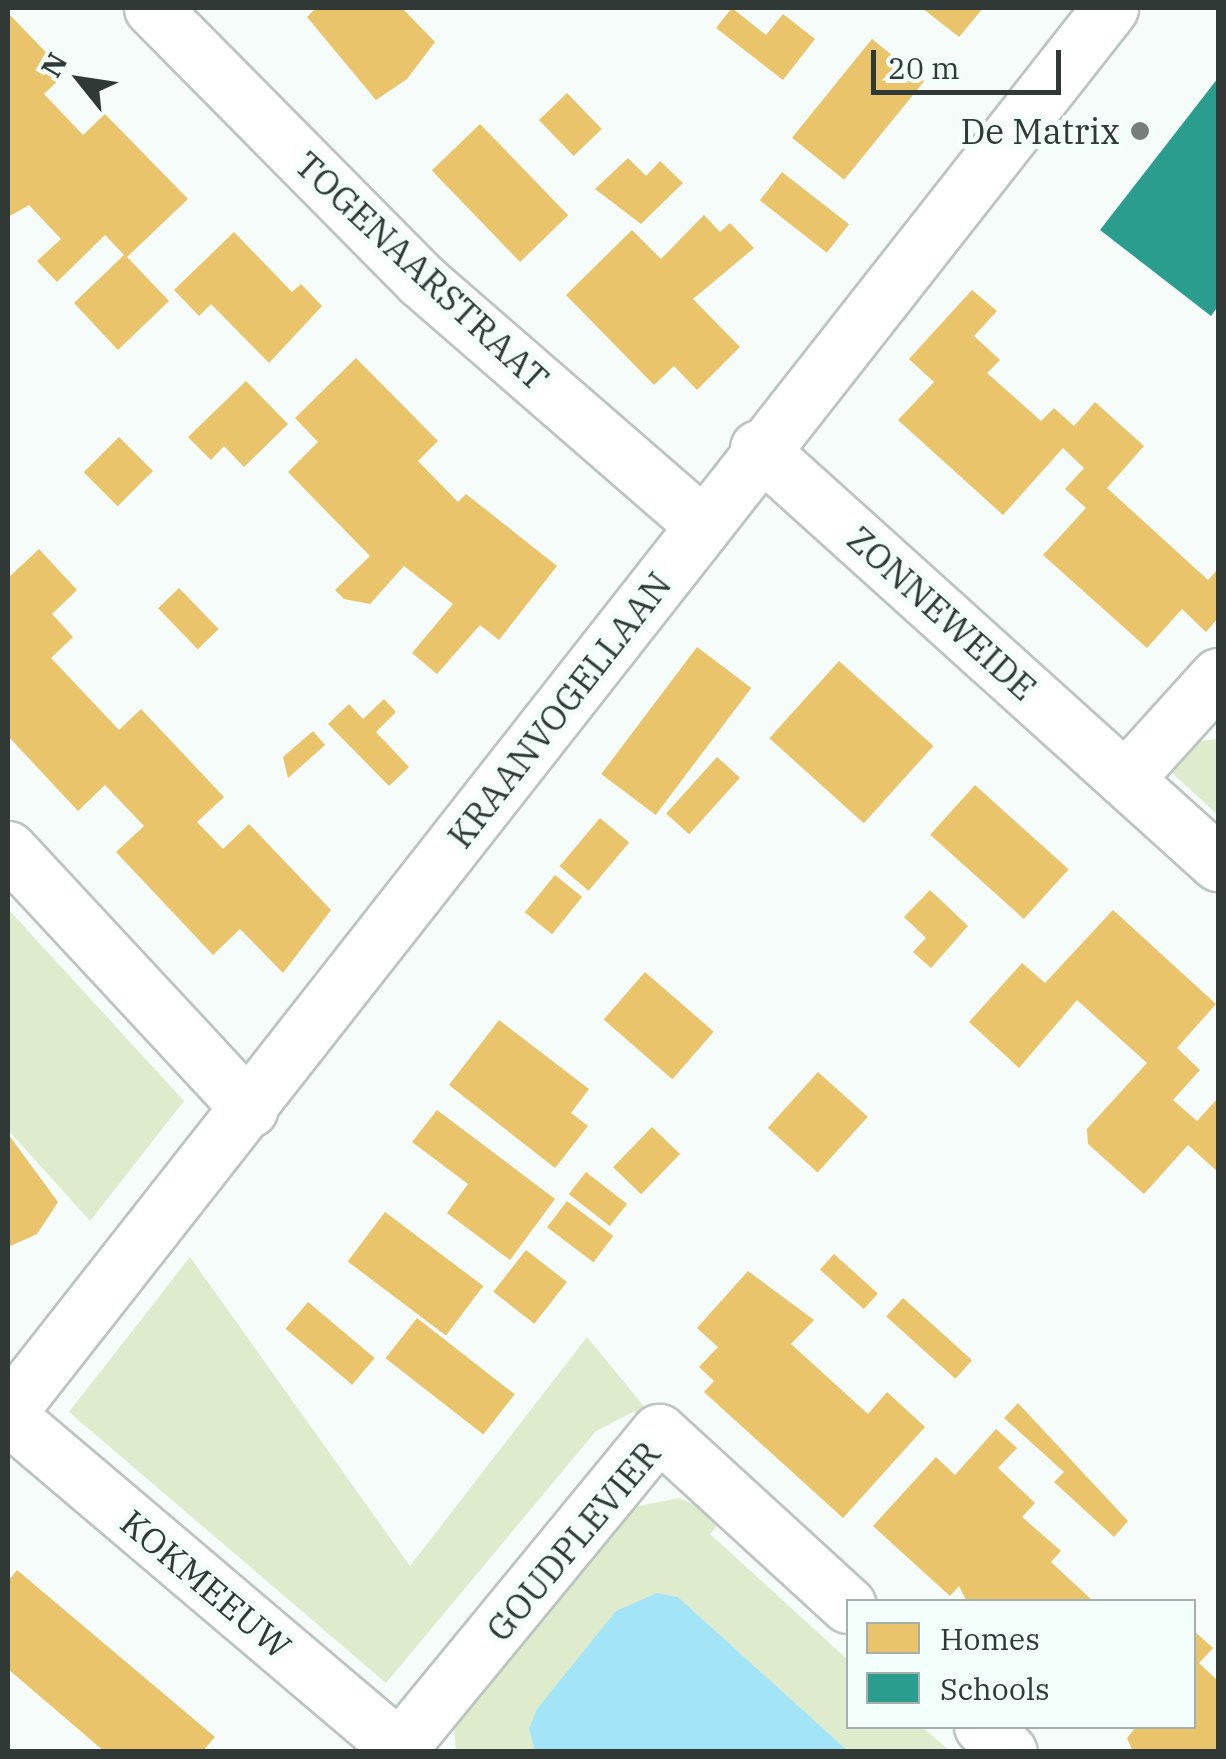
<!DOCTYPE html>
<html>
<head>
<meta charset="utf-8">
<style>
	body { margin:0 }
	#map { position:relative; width:1226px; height:1759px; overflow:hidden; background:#f5fcf9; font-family:"IBM Plex Serif",serif }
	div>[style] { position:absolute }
	.green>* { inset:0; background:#deebcc }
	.water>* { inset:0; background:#a3e4f6 }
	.homes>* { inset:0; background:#e9c46a; transform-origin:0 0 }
	.schools>* { inset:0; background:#2a9d8f }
	.roads { filter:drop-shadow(2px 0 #bcc4c1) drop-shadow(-2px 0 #bcc4c1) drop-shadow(0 2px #bcc4c1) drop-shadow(0 -2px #bcc4c1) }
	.street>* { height:55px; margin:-27.5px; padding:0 27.5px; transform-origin:27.5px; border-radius:27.5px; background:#fefffe }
	.dots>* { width:28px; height:28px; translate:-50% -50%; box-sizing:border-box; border:5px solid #f2fffa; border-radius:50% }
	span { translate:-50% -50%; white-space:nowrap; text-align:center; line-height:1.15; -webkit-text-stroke:10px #f2fffa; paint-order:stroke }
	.poi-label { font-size:35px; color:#313936 }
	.right { translate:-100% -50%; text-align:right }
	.street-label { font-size:35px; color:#313936 }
	.frame { position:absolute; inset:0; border:10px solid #313936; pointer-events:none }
	.legend { position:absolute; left:846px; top:1599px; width:350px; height:130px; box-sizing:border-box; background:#f2fffa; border:2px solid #a5b0ac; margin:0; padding:12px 18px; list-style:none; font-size:30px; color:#313936 }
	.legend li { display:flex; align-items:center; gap:20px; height:50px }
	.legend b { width:50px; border:2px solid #a5b0ac }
	.north { position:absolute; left:30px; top:30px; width:100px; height:100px; -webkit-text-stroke:8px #f2fffa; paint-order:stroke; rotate:300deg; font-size:28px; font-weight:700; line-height:40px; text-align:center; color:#313936 }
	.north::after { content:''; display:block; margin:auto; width:35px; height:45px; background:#313936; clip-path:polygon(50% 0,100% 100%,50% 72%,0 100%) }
	.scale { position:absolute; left:871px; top:50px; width:190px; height:45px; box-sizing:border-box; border:5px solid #313936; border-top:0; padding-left:12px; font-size:30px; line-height:35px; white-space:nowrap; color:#313936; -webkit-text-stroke:8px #f2fffa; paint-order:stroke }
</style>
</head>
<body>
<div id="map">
	<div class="green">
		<div style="clip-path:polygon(1218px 739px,1218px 815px,1170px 771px,1191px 742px)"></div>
		<div style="clip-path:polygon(8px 909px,184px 1101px,90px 1221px,8px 1130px)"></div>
		<div style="clip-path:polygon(190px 1257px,410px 1566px,587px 1337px,656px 1421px,633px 1412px,596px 1431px,386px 1683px,69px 1412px)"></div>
		<div style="clip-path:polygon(679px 1498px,724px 1518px,710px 1534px,848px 1660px,848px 1726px,922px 1727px,950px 1751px,848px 1751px,678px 1597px,657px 1593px,529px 1729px,535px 1751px,456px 1751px,453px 1718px,619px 1510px)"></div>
	</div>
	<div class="water">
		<div style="clip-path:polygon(657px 1593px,678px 1597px,848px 1751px,535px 1751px,529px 1729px,537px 1709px,616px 1611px)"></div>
	</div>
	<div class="homes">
		<div style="clip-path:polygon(316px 8px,402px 8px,435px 42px,407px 79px,376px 100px,307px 17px)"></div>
		<div style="clip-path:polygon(732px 8px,766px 35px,783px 14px,815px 39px,783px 80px,716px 28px)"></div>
		<div style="clip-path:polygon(922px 8px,983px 8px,959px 37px)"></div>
		<div style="clip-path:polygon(8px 13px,66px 73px,44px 94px,83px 135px,105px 114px,188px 199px,127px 257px,169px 301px,118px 350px,74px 303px,124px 255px,105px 235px,57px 282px,37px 261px,61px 239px,29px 205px,8px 217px)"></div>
		<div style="left:872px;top:39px;width:67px;height:127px;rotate:39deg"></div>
		<div style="left:567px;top:93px;width:50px;height:39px;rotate:46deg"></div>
		<div style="left:480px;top:124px;width:127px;height:67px;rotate:46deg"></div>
		<div style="clip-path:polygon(628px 158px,646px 176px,660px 161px,683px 183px,641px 224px,595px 189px)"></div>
		<div style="left:782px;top:172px;width:85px;height:36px;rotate:38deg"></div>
		<div style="clip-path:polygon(704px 215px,720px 232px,730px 223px,754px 248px,693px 299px,740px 347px,697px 390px,674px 366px,654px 385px,566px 295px,632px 230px,661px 259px)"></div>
		<div style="clip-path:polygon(234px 232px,292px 292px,301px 284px,322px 306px,269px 363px,211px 304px,199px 316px,174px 290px)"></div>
		<div style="clip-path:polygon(972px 290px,997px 311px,974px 336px,1000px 360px,987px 373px,1041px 421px,1054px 408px,1074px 426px,1095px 402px,1144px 446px,1107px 488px,1208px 580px,1218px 569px,1218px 618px,1206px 632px,1182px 609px,1147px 648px,1043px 555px,1086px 508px,1065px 489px,1084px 468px,1063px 448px,1003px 515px,898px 420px,934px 382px,909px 359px)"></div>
		<div style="clip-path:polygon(356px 358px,438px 441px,418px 461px,458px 502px,466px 494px,557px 566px,499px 640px,480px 625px,437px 674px,412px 653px,453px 604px,404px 566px,370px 604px,344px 599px,335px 590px,370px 556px,288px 472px,318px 442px,295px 418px)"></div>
		<div style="clip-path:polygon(246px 381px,288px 424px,244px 467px,224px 446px,211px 460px,188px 437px)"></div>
		<div style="left:119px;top:437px;width:48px;height:50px;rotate:45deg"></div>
		<div style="clip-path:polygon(39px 549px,77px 590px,52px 614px,73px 637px,51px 658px,119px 730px,141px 709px,224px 797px,197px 822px,223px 849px,249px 824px,331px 910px,283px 973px,240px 929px,213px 955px,116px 852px,144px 826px,125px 806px,105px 785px,78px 811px,8px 736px,8px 578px)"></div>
		<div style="left:179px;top:588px;width:57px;height:29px;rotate:46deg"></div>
		<div style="left:697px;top:647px;width:68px;height:159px;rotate:37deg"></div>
		<div style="left:839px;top:661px;width:127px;height:104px;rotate:42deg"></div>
		<div style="clip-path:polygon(384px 699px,396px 712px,376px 732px,409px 767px,389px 786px,328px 724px,349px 704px,363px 719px)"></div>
		<div style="clip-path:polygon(313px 731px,325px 745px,288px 778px,283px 757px)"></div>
		<div style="left:717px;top:757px;width:31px;height:76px;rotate:42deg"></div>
		<div style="left:975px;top:785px;width:126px;height:67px;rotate:42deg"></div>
		<div style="left:600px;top:818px;width:38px;height:63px;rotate:40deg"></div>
		<div style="left:555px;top:875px;width:35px;height:48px;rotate:39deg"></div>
		<div style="clip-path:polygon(930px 890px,968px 926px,931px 968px,913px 952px,926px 938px,904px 917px)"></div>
		<div style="clip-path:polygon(1113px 910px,1216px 1004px,1177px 1048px,1200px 1070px,1173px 1100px,1197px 1121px,1218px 1098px,1218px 1172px,1188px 1145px,1144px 1194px,1088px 1144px,1087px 1129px,1147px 1063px,1077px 1000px,1019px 1068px,969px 1022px,1022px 963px,1045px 983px)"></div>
		<div style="left:645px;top:972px;width:91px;height:63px;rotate:41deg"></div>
		<div style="clip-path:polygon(499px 1020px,589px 1089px,571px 1113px,588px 1126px,555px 1168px,449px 1085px)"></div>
		<div style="left:818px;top:1072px;width:67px;height:75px;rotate:42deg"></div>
		<div style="clip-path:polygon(437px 1110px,555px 1199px,510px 1260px,447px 1213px,468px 1184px,412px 1142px)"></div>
		<div style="left:652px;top:1127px;width:39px;height:56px;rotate:44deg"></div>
		<div style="clip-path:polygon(8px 1134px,58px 1202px,37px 1234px,8px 1247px)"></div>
		<div style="left:586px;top:1172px;width:52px;height:28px;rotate:38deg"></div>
		<div style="left:567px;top:1201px;width:58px;height:33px;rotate:37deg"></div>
		<div style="left:385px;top:1212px;width:123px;height:62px;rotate:37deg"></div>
		<div style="left:526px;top:1250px;width:52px;height:53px;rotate:38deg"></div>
		<div style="left:834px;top:1254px;width:59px;height:21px;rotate:42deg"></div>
		<div style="clip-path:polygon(748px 1271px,814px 1320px,791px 1344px,868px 1414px,887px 1392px,925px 1427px,843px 1518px,704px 1392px,714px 1381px,699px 1367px,718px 1347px,697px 1328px)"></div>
		<div style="left:903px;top:1298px;width:93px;height:25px;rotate:42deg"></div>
		<div style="left:308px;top:1302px;width:87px;height:35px;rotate:40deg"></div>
		<div style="left:417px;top:1318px;width:124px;height:51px;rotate:38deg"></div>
		<div style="clip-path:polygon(1018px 1403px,1128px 1521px,1114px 1537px,1054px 1482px,1064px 1472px,1004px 1418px)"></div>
		<div style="clip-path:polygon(996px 1429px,1017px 1448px,998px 1468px,1035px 1503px,1022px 1517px,1061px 1551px,1051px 1562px,1094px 1602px,967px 1602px,959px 1586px,950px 1596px,873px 1526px,936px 1457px,955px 1475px)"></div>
		<div style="clip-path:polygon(17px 1570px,215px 1737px,202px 1752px,105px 1752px,8px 1669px,8px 1581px)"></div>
		<div style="clip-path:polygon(1194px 1631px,1213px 1648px,1199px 1663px,1218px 1681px,1218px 1752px,1133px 1752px,1127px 1738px,1137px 1726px,1194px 1726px)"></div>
	</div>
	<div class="schools">
		<div style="clip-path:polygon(1218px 78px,1218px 306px,1211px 316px,1100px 230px)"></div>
	</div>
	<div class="roads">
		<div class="street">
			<div style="left:152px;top:8px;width:383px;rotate:45.3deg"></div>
			<div style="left:421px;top:280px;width:372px;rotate:41deg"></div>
			<div style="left:758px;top:448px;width:620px;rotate:42.06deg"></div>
			<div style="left:1125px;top:779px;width:139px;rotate:-47.9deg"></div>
			<div style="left:8px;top:849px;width:355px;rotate:47.1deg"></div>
			<div style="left:8px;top:1412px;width:1785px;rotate:-51.87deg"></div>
			<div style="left:8px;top:1416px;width:519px;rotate:40.31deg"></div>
			<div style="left:982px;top:1726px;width:37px;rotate:44deg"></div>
			<div style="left:399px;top:1748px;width:409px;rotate:-50.6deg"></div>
			<div style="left:659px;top:1432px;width:256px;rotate:42.5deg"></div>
		</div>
	</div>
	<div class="dots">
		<div style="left:1140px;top:131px;background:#767d7a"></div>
	</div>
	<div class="poi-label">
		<span class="right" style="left:1120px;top:131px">De Matrix</span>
	</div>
	<div class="street-label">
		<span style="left:422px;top:271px;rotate:43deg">TOGENAARSTRAAT</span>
		<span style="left:942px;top:613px;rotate:42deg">ZONNEWEIDE</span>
		<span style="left:559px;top:710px;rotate:-52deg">KRAANVOGELLAAN</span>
		<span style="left:573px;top:1541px;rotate:-50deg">GOUDPLEVIER</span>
		<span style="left:206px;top:1584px;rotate:40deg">KOKMEEUW</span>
	</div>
	<div class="frame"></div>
	<ul class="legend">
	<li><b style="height:28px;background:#e9c46a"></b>Homes</li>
	<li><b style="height:28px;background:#2a9d8f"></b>Schools</li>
	</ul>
	<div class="north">N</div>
	<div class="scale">20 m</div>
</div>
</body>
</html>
